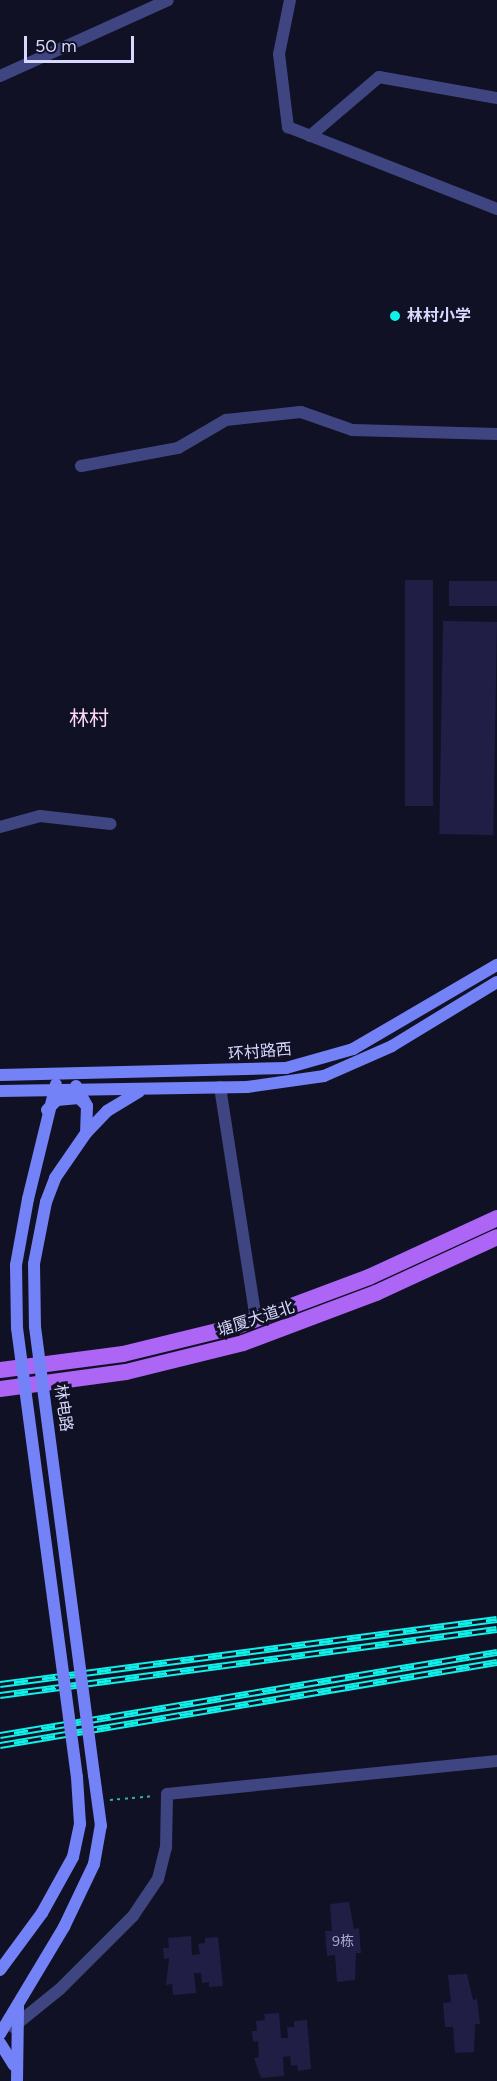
<!DOCTYPE html>
<html>
<head>
<meta charset="utf-8">
<style>
	body { margin:0 }
	#map { position:relative; width:497px; height:2081px; overflow:hidden; background:#111125; font-family:Figtree,"Noto Sans SC",sans-serif }
	div>[style] { position:absolute }
	.building>* { inset:0; background:#211e45; transform-origin:0 0 }
	.path>* { height:2px; margin-top:-1px; transform-origin:0; background:repeating-linear-gradient(90deg,#37b19a 0 3px,transparent 0 7.5px) }
	.minor>* { height:12px; margin:-6px; padding:0 6px; transform-origin:6px; border-radius:6px; background:#3f4581 }
	.secondary>* { height:12px; margin:-6px; padding:0 6px; transform-origin:6px; border-radius:6px; background:#7482f7 }
	.primary>* { height:16px; margin:-8px; padding:0 8px; transform-origin:8px; border-radius:8px; background:#ad65f6 }
	.rail>* { height:7px; margin-top:-3.5px; transform-origin:0; background:repeating-linear-gradient(90deg,#111125 0 14px,#0ff1ea 0 28px); box-sizing:border-box; border-block:2px solid #0ff1ea }
	.secondary-bridge>* { height:12px; margin:-6px; padding:0 6px; transform-origin:6px; border-radius:6px; background:#7482f7 }
	.dots>* { width:16px; height:16px; translate:-50% -50%; box-sizing:border-box; border:3px solid #111125; border-radius:50% }
	span { translate:-50% -50%; white-space:nowrap; text-align:center; line-height:1.15; -webkit-text-stroke:6px #111125; paint-order:stroke }
	.number-label { font-size:14px; color:#aaaacf }
	.number-label span { -webkit-text-stroke-width:0 }
	.poi-label { font-size:16px; color:#d7d8fd; font-weight:700 }
	.left { translate:0 -50%; text-align:left }
	.street-label { font-size:16px; color:#d7d8fd }
	.quarter-label { font-size:20px; color:#fdd9f4 }
	.scale { position:absolute; left:24px; top:36px; width:110px; height:27px; box-sizing:border-box; border:3px solid #d7d8fd; border-top:0; padding-left:8px; font-size:18px; line-height:21px; white-space:nowrap; color:#d7d8fd; -webkit-text-stroke:4px #111125; paint-order:stroke }
</style>
</head>
<body>
<div id="map">
	<div class="building">
		<div style="left:405px;top:580px;width:28px;height:226px"></div>
		<div style="left:449px;top:581px;width:48px;height:25px"></div>
		<div style="left:443px;top:621px;width:54px;height:213px;rotate:1deg"></div>
		<div style="clip-path:polygon(349px 1902px,354px 1929px,359px 1928px,361px 1953px,356px 1953px,355px 1980px,337px 1982px,335px 1955px,327px 1956px,325px 1931px,332px 1931px,330px 1904px)"></div>
		<div style="clip-path:polygon(191px 1936px,192px 1955px,200px 1954px,198px 1944px,205px 1943px,205px 1938px,218px 1937px,223px 1986px,209px 1987px,209px 1982px,202px 1983px,201px 1973px,194px 1973px,196px 1993px,173px 1995px,172px 1984px,166px 1985px,169px 1958px,164px 1959px,163px 1948px,169px 1948px,168px 1938px)"></div>
		<div style="clip-path:polygon(467px 1974px,473px 2000px,477px 1999px,480px 2024px,475px 2024px,474px 2052px,455px 2053px,453px 2027px,445px 2027px,443px 2003px,451px 2002px,448px 1975px)"></div>
		<div style="clip-path:polygon(279px 2013px,281px 2038px,288px 2038px,287px 2027px,294px 2027px,294px 2021px,307px 2020px,311px 2069px,298px 2071px,297px 2065px,291px 2066px,290px 2056px,283px 2057px,284px 2076px,261px 2078px,254px 2058px,259px 2057px,258px 2041px,253px 2042px,252px 2031px,257px 2031px,256px 2021px,265px 2020px,264px 2014px)"></div>
	</div>
	<div class="path">
		<div style="left:110px;top:1800px;width:45px;rotate:-5.1deg"></div>
	</div>
	<div class="minor">
		<div style="left:290px;top:0;width:55px;rotate:101.5deg"></div>
		<div style="left:279px;top:54px;width:74px;rotate:83deg"></div>
		<div style="left:288px;top:127px;width:225px;rotate:21.4deg"></div>
		<div style="left:0;top:76px;width:184px;rotate:-24.3deg"></div>
		<div style="left:310px;top:136px;width:91px;rotate:-40.5deg"></div>
		<div style="left:379px;top:77px;width:120px;rotate:10.1deg"></div>
		<div style="left:81px;top:466px;width:99px;rotate:-10.5deg"></div>
		<div style="left:178px;top:448px;width:56px;rotate:-30.3deg"></div>
		<div style="left:226px;top:420px;width:75px;rotate:-6.1deg"></div>
		<div style="left:301px;top:412px;width:54px;rotate:19.4deg"></div>
		<div style="left:352px;top:430px;width:145px;rotate:1.6deg"></div>
		<div style="left:0;top:827px;width:41px;rotate:-15.4deg"></div>
		<div style="left:40px;top:816px;width:71px;rotate:6.4deg"></div>
		<div style="left:220px;top:1087px;width:236px;rotate:81.2deg"></div>
		<div style="left:13px;top:2027px;width:60px;rotate:-39deg"></div>
		<div style="left:60px;top:1989px;width:103px;rotate:-45deg"></div>
		<div style="left:133px;top:1916px;width:45px;rotate:-56deg"></div>
		<div style="left:158px;top:1879px;width:32px;rotate:-76deg"></div>
		<div style="left:166px;top:1848px;width:54px;rotate:-88.9deg"></div>
		<div style="left:167px;top:1794px;width:332px;rotate:-5.7deg"></div>
	</div>
	<div class="secondary">
		<div style="left:0;top:1075px;width:286px;rotate:-1.4deg"></div>
		<div style="left:286px;top:1068px;width:70px;rotate:-15.8deg"></div>
		<div style="left:353px;top:1049px;width:167px;rotate:-30.3deg"></div>
		<div style="left:76px;top:1086px;width:23px;rotate:61deg"></div>
		<div style="left:0;top:1091px;width:247px;rotate:-0.9deg"></div>
		<div style="left:247px;top:1087px;width:78px;rotate:-8.1deg"></div>
		<div style="left:324px;top:1076px;width:74px;rotate:-23.8deg"></div>
		<div style="left:392px;top:1046px;width:123px;rotate:-31.4deg"></div>
		<div style="left:47px;top:1110px;width:14px;rotate:-45deg"></div>
		<div style="left:57px;top:1100px;width:22px;rotate:-5deg"></div>
		<div style="left:79px;top:1098px;width:11px;rotate:45deg"></div>
		<div style="left:87px;top:1106px;width:26px;rotate:92deg"></div>
		<div style="left:28px;top:1199px;width:118px;rotate:-76.3deg"></div>
		<div style="left:46px;top:1202px;width:26px;rotate:-69deg"></div>
		<div style="left:55px;top:1178px;width:55px;rotate:-55.4deg"></div>
		<div style="left:86px;top:1133px;width:30px;rotate:-46deg"></div>
		<div style="left:107px;top:1111px;width:37px;rotate:-31deg"></div>
		<div style="left:0;top:1970px;width:71px;rotate:-53.6deg"></div>
		<div style="left:42px;top:1913px;width:64px;rotate:-61deg"></div>
		<div style="left:73px;top:1857px;width:34px;rotate:-78deg"></div>
		<div style="left:80px;top:1824px;width:47px;rotate:-93.7deg"></div>
		<div style="left:0;top:2034px;width:125px;rotate:-59.1deg"></div>
		<div style="left:64px;top:1927px;width:70px;rotate:-64.5deg"></div>
		<div style="left:94px;top:1864px;width:39px;rotate:-80deg"></div>
		<div style="left:101px;top:1826px;width:51px;rotate:-97.8deg"></div>
		<div style="left:0;top:2043px;width:26px;rotate:58deg"></div>
		<div style="left:17px;top:2081px;width:74px;rotate:-89.2deg"></div>
	</div>
	<div class="primary">
		<div style="left:0;top:1370px;width:124px;rotate:-7.4deg"></div>
		<div style="left:123px;top:1354px;width:118px;rotate:-13.7deg"></div>
		<div style="left:238px;top:1326px;width:140px;rotate:-20.5deg"></div>
		<div style="left:369px;top:1277px;width:141px;rotate:-24.7deg"></div>
		<div style="left:0;top:1389px;width:127px;rotate:-7.7deg"></div>
		<div style="left:126px;top:1372px;width:121px;rotate:-13.9deg"></div>
		<div style="left:243px;top:1343px;width:142px;rotate:-20.6deg"></div>
		<div style="left:376px;top:1293px;width:133px;rotate:-24.8deg"></div>
	</div>
	<div class="rail">
		<div style="left:0;top:1684px;width:501px;rotate:-7.45deg"></div>
		<div style="left:0;top:1695px;width:501px;rotate:-7.56deg"></div>
		<div style="left:0;top:1735px;width:504px;rotate:-9.48deg"></div>
		<div style="left:0;top:1745px;width:504px;rotate:-9.48deg"></div>
	</div>
	<div class="secondary-bridge">
		<div style="left:28px;top:1199px;width:67px;rotate:100.3deg"></div>
		<div style="left:16px;top:1265px;width:63px;rotate:89.1deg"></div>
		<div style="left:17px;top:1328px;width:453px;rotate:82.4deg"></div>
		<div style="left:46px;top:1202px;width:63px;rotate:101deg"></div>
		<div style="left:34px;top:1264px;width:63px;rotate:89.1deg"></div>
		<div style="left:35px;top:1327px;width:452px;rotate:82.5deg"></div>
	</div>
	<div class="dots">
		<div style="left:395px;top:316px;background:#0ff1ea"></div>
	</div>
	<div class="number-label">
		<span style="left:343px;top:1942px">9栋</span>
	</div>
	<div class="poi-label">
		<span class="left" style="left:407px;top:316px">林村小学</span>
	</div>
	<div class="street-label">
		<span style="left:260px;top:1052px;rotate:-5deg">环村路西</span>
		<span style="left:256px;top:1319px;rotate:-18deg">塘厦大道北</span>
		<span style="left:63px;top:1408px;rotate:82deg">林电路</span>
	</div>
	<div class="quarter-label">
		<span style="left:89px;top:718px">林村</span>
	</div>
	<div class="scale">50 m</div>
</div>
</body>
</html>
